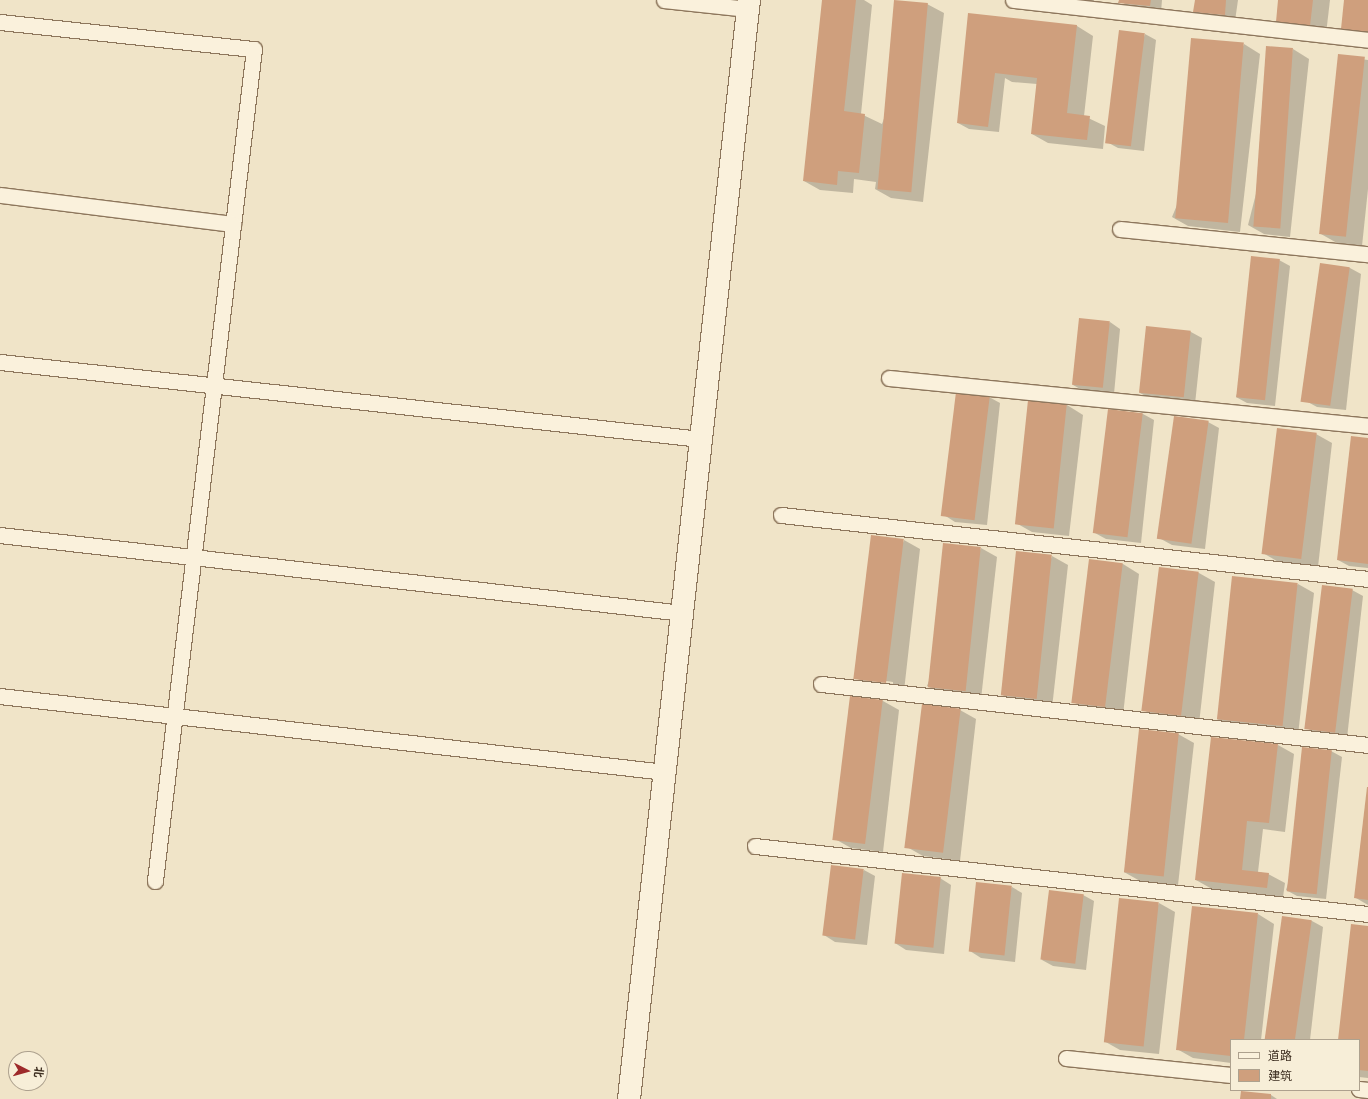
<!DOCTYPE html>
<html>
<head>
<meta charset="utf-8">
<style>
	body { margin:0 }
	#map { position:relative; width:1368px; height:1099px; overflow:hidden; background:#f0e4c8; font-family:"Noto Serif","Noto Sans SC",serif }
	div>[style] { position:absolute }
	.shadow>* { inset:0; background:#0003 }
	.building>* { inset:0; background:#cf9f7d; transform-origin:0 0 }
	.roads { filter:drop-shadow(1px 0 #8d765c) drop-shadow(-1px 0 #8d765c) drop-shadow(0 1px #8d765c) drop-shadow(0 -1px #8d765c) }
	.service>* { height:15px; margin:-7.5px; padding:0 7.5px; transform-origin:7.5px; border-radius:7.5px; background:#faf1dc }
	.tertiary>* { height:22px; margin:-11px; padding:0 11px; transform-origin:11px; border-radius:11px; background:#faf1dc }
	span { translate:-50% -50%; white-space:nowrap; text-align:center; line-height:1.15; -webkit-text-stroke:3px #f7eed8; paint-order:stroke }
	.legend { position:absolute; left:1230px; top:1039px; width:130px; height:52px; box-sizing:border-box; background:#f7eed8; border:1px solid #ada18e; margin:0; padding:5px 7px; list-style:none; font-size:12px; color:#3d2e20 }
	.legend li { display:flex; align-items:center; gap:8px; height:20px }
	.legend b { width:20px; border:1px solid #ada18e }
	.north { position:absolute; left:8px; top:1051px; width:40px; height:40px; box-sizing:border-box; background:#f7eed8; border:1px solid #ada18e; border-radius:50%; rotate:96deg; font-size:11px; font-weight:700; line-height:16px; text-align:center; color:#3d2e20 }
	.north::after { content:''; display:block; margin:auto; width:14px; height:18px; background:#9e2a2b; clip-path:polygon(50% 0,100% 100%,50% 72%,0 100%) }
</style>
</head>
<body>
<div id="map">
	<div class="shadow">
		<div style="clip-path:polygon(823px 0,864px 0,872px 5px,861px 114px,882px 124px,927px 4px,944px 13px,923px 202px,891px 198px,875px 189px,876px 182px,854px 179px,853px 193px,820px 190px,804px 181px)"></div>
		<div style="clip-path:polygon(1058px 0,1094px 0,1093px 6px)"></div>
		<div style="clip-path:polygon(1120px 0,1162px 0,1161px 12px,1130px 8px)"></div>
		<div style="clip-path:polygon(1196px 0,1238px 0,1235px 21px,1205px 17px,1194px 11px)"></div>
		<div style="clip-path:polygon(1279px 0,1330px 0,1326px 34px,1293px 30px,1277px 21px)"></div>
		<div style="clip-path:polygon(1000px 18px,1077px 26px,1093px 36px,1084px 116px,1105px 126px,1103px 149px,1048px 143px,1032px 134px,1037px 84px,1012px 82px,1005px 78px,999px 132px,969px 129px,958px 123px)"></div>
		<div style="clip-path:polygon(1145px 34px,1156px 40px,1144px 151px,1118px 148px,1107px 142px)"></div>
		<div style="clip-path:polygon(1244px 44px,1260px 54px,1240px 232px,1188px 226px,1172px 217px)"></div>
		<div style="clip-path:polygon(1293px 49px,1309px 59px,1290px 237px,1264px 234px,1248px 225px)"></div>
		<div style="clip-path:polygon(1339px 56px,1368px 60px,1368px 189px,1362px 246px,1337px 243px,1321px 234px)"></div>
		<div style="clip-path:polygon(1279px 260px,1290px 266px,1275px 406px,1247px 403px,1236px 397px)"></div>
		<div style="clip-path:polygon(1321px 264px,1350px 268px,1361px 274px,1346px 410px,1317px 407px,1306px 401px)"></div>
		<div style="clip-path:polygon(1110px 322px,1120px 329px,1114px 394px,1084px 391px,1073px 385px)"></div>
		<div style="clip-path:polygon(1147px 327px,1191px 332px,1202px 338px,1195px 404px,1151px 399px,1140px 393px)"></div>
		<div style="clip-path:polygon(989px 397px,1000px 403px,987px 525px,955px 522px,944px 515px)"></div>
		<div style="clip-path:polygon(1029px 401px,1067px 405px,1083px 415px,1069px 536px,1032px 532px,1016px 523px)"></div>
		<div style="clip-path:polygon(1109px 410px,1143px 414px,1154px 420px,1141px 543px,1106px 539px,1095px 533px)"></div>
		<div style="clip-path:polygon(1208px 422px,1219px 428px,1205px 549px,1172px 545px,1161px 539px)"></div>
		<div style="clip-path:polygon(1316px 434px,1332px 443px,1318px 567px,1280px 563px,1263px 553px)"></div>
		<div style="clip-path:polygon(1368px 439px,1368px 568px,1349px 566px,1338px 560px)"></div>
		<div style="clip-path:polygon(evenodd,904px 540px,920px 549px,904px 691px,872px 687px,856px 678px,904px 540px,871px 679px,893px 682px,893px 684px,871px 681px,871px 679px)"></div>
		<div style="clip-path:polygon(981px 548px,997px 557px,981px 699px,944px 695px,927px 686px)"></div>
		<div style="clip-path:polygon(1052px 556px,1068px 565px,1052px 708px,1017px 704px,1001px 694px)"></div>
		<div style="clip-path:polygon(1090px 560px,1123px 564px,1139px 574px,1123px 715px,1090px 712px,1074px 702px)"></div>
		<div style="clip-path:polygon(1160px 568px,1199px 573px,1215px 582px,1199px 724px,1160px 720px,1144px 710px)"></div>
		<div style="clip-path:polygon(1298px 584px,1314px 593px,1298px 735px,1233px 728px,1217px 719px)"></div>
		<div style="clip-path:polygon(1352px 590px,1363px 596px,1347px 738px,1318px 735px,1307px 728px)"></div>
		<div style="clip-path:polygon(851px 697px,883px 701px,899px 710px,883px 852px,851px 848px,835px 839px)"></div>
		<div style="clip-path:polygon(960px 710px,976px 719px,960px 861px,923px 856px,907px 847px)"></div>
		<div style="clip-path:polygon(1178px 734px,1194px 743px,1178px 885px,1140px 881px,1124px 872px)"></div>
		<div style="clip-path:polygon(1278px 745px,1294px 754px,1285px 832px,1263px 829px,1258px 872px,1268px 874px,1285px 883px,1283px 897px,1212px 889px,1196px 880px)"></div>
		<div style="clip-path:polygon(1331px 751px,1342px 757px,1326px 899px,1297px 896px,1286px 890px)"></div>
		<div style="clip-path:polygon(1368px 787px,1368px 905px,1356px 898px)"></div>
		<div style="clip-path:polygon(864px 870px,875px 876px,867px 945px,835px 942px,824px 935px)"></div>
		<div style="clip-path:polygon(940px 878px,951px 885px,944px 954px,906px 950px,895px 943px)"></div>
		<div style="clip-path:polygon(1012px 887px,1022px 893px,1015px 962px,981px 958px,970px 951px)"></div>
		<div style="clip-path:polygon(1083px 895px,1094px 901px,1086px 970px,1053px 966px,1042px 960px)"></div>
		<div style="clip-path:polygon(1159px 903px,1175px 912px,1159px 1054px,1120px 1050px,1104px 1041px)"></div>
		<div style="clip-path:polygon(1258px 914px,1274px 924px,1261px 1040px,1231px 1040px,1231px 1063px,1193px 1058px,1177px 1049px)"></div>
		<div style="clip-path:polygon(1283px 917px,1312px 921px,1323px 927px,1310px 1040px,1269px 1040px)"></div>
		<div style="clip-path:polygon(1368px 927px,1368px 1078px,1359px 1077px,1359px 1040px,1339px 1040px)"></div>
		<div style="clip-path:polygon(1271px 1095px,1277px 1099px,1241px 1099px)"></div>
	</div>
	<div class="building">
		<div style="clip-path:polygon(822px 0,856px 0,844px 111px,865px 114px,859px 173px,838px 171px,837px 185px,803px 181px)"></div>
		<div style="left:894px;top:0;width:34px;height:190px;rotate:5deg"></div>
		<div style="clip-path:polygon(1119px 0,1151px 0,1150px 6px,1118px 3px)"></div>
		<div style="clip-path:polygon(1195px 0,1226px 0,1225px 15px,1193px 12px)"></div>
		<div style="clip-path:polygon(1278px 0,1313px 0,1310px 26px,1276px 22px)"></div>
		<div style="clip-path:polygon(1344px 0,1368px 0,1368px 33px,1341px 29px)"></div>
		<div style="clip-path:polygon(968px 13px,1077px 25px,1067px 113px,1090px 116px,1087px 140px,1031px 134px,1037px 78px,995px 73px,988px 127px,957px 123px)"></div>
		<div style="left:1119px;top:30px;width:26px;height:114px;rotate:7deg"></div>
		<div style="left:1191px;top:38px;width:53px;height:181px;rotate:5deg"></div>
		<div style="left:1266px;top:46px;width:27px;height:181px;rotate:4deg"></div>
		<div style="left:1338px;top:54px;width:27px;height:181px;rotate:6deg"></div>
		<div style="left:1251px;top:256px;width:29px;height:142px;rotate:6deg"></div>
		<div style="left:1320px;top:263px;width:30px;height:140px;rotate:8deg"></div>
		<div style="left:1079px;top:318px;width:31px;height:67px;rotate:6deg"></div>
		<div style="left:1146px;top:326px;width:45px;height:67px;rotate:6deg"></div>
		<div style="left:956px;top:392px;width:34px;height:125px;rotate:7deg"></div>
		<div style="left:1028px;top:400px;width:39px;height:125px;rotate:6deg"></div>
		<div style="left:1108px;top:409px;width:35px;height:125px;rotate:7deg"></div>
		<div style="left:1174px;top:416px;width:35px;height:124px;rotate:8deg"></div>
		<div style="left:1277px;top:428px;width:40px;height:127px;rotate:7deg"></div>
		<div style="clip-path:polygon(1351px 436px,1368px 438px,1368px 564px,1337px 560px)"></div>
		<div style="left:871px;top:535px;width:33px;height:145px;rotate:7deg"></div>
		<div style="left:943px;top:543px;width:38px;height:145px;rotate:6deg"></div>
		<div style="left:1016px;top:551px;width:36px;height:145px;rotate:6deg"></div>
		<div style="left:1089px;top:559px;width:34px;height:145px;rotate:7deg"></div>
		<div style="left:1159px;top:567px;width:40px;height:145px;rotate:7deg"></div>
		<div style="left:1232px;top:576px;width:66px;height:144px;rotate:6deg"></div>
		<div style="left:1322px;top:585px;width:31px;height:145px;rotate:7deg"></div>
		<div style="left:850px;top:696px;width:33px;height:145px;rotate:7deg"></div>
		<div style="left:922px;top:704px;width:39px;height:145px;rotate:7deg"></div>
		<div style="left:1139px;top:729px;width:40px;height:144px;rotate:6deg"></div>
		<div style="clip-path:polygon(1211px 737px,1278px 744px,1269px 823px,1247px 821px,1242px 870px,1269px 873px,1267px 888px,1195px 880px)"></div>
		<div style="left:1302px;top:747px;width:30px;height:145px;rotate:6deg"></div>
		<div style="clip-path:polygon(1367px 787px,1368px 787px,1368px 900px,1354px 898px)"></div>
		<div style="left:831px;top:865px;width:33px;height:71px;rotate:7deg"></div>
		<div style="left:902px;top:873px;width:39px;height:71px;rotate:6deg"></div>
		<div style="left:976px;top:882px;width:36px;height:70px;rotate:6deg"></div>
		<div style="left:1049px;top:890px;width:35px;height:70px;rotate:7deg"></div>
		<div style="left:1119px;top:898px;width:40px;height:145px;rotate:6deg"></div>
		<div style="clip-path:polygon(1192px 906px,1258px 913px,1244px 1040px,1231px 1040px,1231px 1056px,1176px 1050px)"></div>
		<div style="left:1282px;top:916px;width:30px;height:125px;rotate:8deg"></div>
		<div style="clip-path:polygon(1351px 924px,1368px 926px,1368px 1071px,1359px 1070px,1359px 1040px,1338px 1040px)"></div>
		<div style="clip-path:polygon(1241px 1091px,1271px 1094px,1271px 1099px,1240px 1099px)"></div>
	</div>
	<div class="roads">
		<div class="service">
			<div style="left:664px;top:0;width:84px;rotate:6.1deg"></div>
			<div style="left:1013px;top:0;width:357px;rotate:6.4deg"></div>
			<div style="left:0;top:22px;width:255px;rotate:6.1deg"></div>
			<div style="left:254px;top:49px;width:838px;rotate:96.79deg"></div>
			<div style="left:0;top:195px;width:235px;rotate:7.1deg"></div>
			<div style="left:1120px;top:229px;width:249px;rotate:5.8deg"></div>
			<div style="left:0;top:362px;width:705px;rotate:6.27deg"></div>
			<div style="left:889px;top:378px;width:481px;rotate:5.7deg"></div>
			<div style="left:781px;top:515px;width:590px;rotate:6.22deg"></div>
			<div style="left:0;top:535px;width:686px;rotate:6.52deg"></div>
			<div style="left:821px;top:684px;width:550px;rotate:6.36deg"></div>
			<div style="left:0;top:696px;width:669px;rotate:6.52deg"></div>
			<div style="left:755px;top:846px;width:617px;rotate:6.33deg"></div>
			<div style="left:1066px;top:1058px;width:166px;rotate:5.9deg"></div>
			<div style="left:1359px;top:1089px;width:9px;rotate:6deg"></div>
		</div>
		<div class="tertiary">
			<div style="left:629px;top:1099px;width:1106px;rotate:-83.77deg"></div>
		</div>
	</div>
	<ul class="legend">
	<li><b style="height:5px;background:#faf1dc"></b>道路</li>
	<li><b style="height:11px;background:#cf9f7d"></b>建筑</li>
	</ul>
	<div class="north">北</div>
</div>
</body>
</html>
